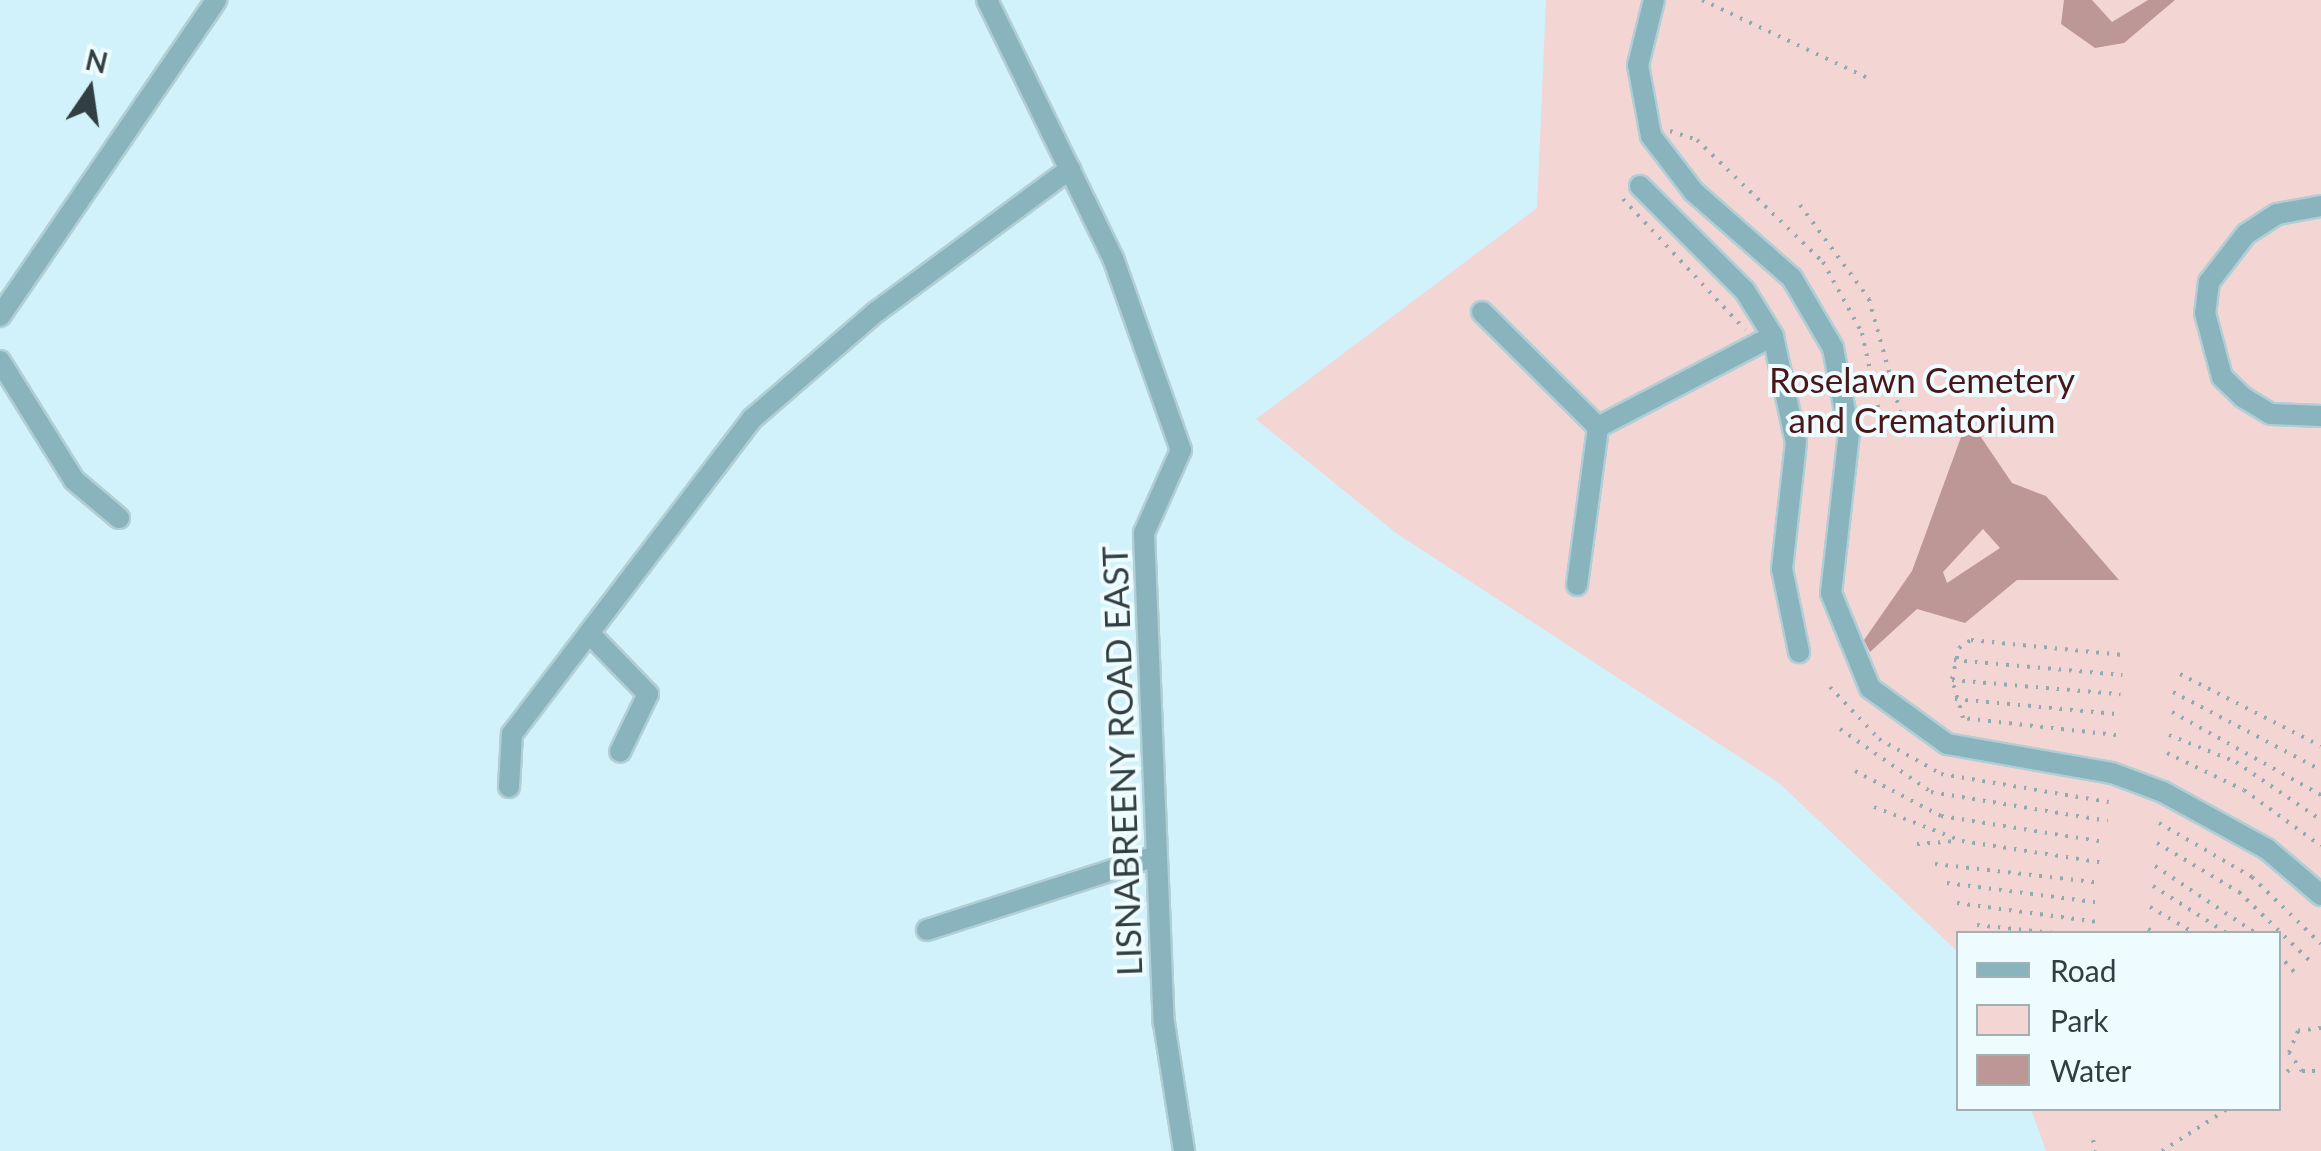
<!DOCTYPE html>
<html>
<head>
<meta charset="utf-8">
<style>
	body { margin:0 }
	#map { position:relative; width:2321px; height:1151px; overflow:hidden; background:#d1f2fa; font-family:Lato,sans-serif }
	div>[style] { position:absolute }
	.green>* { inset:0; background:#f3d5d3 }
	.water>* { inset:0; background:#bd9795 }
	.path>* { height:4px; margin-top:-2px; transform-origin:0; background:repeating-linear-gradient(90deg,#91aab1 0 2.5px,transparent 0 10.5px) }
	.roads { filter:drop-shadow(2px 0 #b1ced5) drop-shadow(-2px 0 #b1ced5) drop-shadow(0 2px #b1ced5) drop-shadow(0 -2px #b1ced5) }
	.minor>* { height:20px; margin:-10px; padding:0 10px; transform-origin:10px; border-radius:10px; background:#89b3bd }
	span { translate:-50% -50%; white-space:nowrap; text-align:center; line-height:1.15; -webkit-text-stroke:8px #eefbff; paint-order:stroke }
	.park-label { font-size:35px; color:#491718 }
	.street-label { font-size:35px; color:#313e42 }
	.legend { position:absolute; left:1956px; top:931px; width:325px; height:180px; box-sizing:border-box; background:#eefbff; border:2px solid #a2afb3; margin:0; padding:12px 18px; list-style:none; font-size:30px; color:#313e42 }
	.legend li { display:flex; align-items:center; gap:20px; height:50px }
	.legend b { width:50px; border:2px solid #a2afb3 }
	.north { position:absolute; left:40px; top:40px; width:100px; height:100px; -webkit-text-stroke:8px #eefbff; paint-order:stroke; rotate:13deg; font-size:28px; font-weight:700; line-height:40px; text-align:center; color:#313e42 }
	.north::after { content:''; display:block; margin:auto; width:35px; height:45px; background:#313e42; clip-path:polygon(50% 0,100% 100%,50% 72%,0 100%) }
</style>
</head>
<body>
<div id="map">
	<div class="green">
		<div style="clip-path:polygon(1546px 0,2321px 0,2321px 1151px,2046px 1151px,2031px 1109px,2278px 1108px,2278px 934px,1958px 934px,1958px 952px,1779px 783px,1396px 533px,1256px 419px,1537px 208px)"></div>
	</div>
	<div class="water">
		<div style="clip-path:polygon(2064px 0,2092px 0,2112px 22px,2148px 0,2175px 0,2124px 43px,2095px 48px,2061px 24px)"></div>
		<div style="clip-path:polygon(evenodd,1968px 418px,2012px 483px,2046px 496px,2119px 580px,2017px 580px,1965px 623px,1917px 609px,1870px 652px,1864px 640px,1912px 571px,1968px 418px,1983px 529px,2000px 548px,1947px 583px,1943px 572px,1983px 529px)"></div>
	</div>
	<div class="path">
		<div style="left:1702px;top:0;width:186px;rotate:25.2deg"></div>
		<div style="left:1670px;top:131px;width:28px;rotate:18deg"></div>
		<div style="left:1697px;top:140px;width:175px;rotate:44.1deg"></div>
		<div style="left:1823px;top:262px;width:81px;rotate:61.2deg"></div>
		<div style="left:1862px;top:333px;width:85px;rotate:77.8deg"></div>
		<div style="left:1623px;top:199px;width:179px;rotate:47deg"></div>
		<div style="left:1800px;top:205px;width:117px;rotate:53.7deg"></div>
		<div style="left:1869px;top:299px;width:120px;rotate:74.6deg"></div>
		<div style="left:1954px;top:660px;width:169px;rotate:5.1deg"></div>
		<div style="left:2180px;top:674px;width:158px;rotate:27.1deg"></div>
		<div style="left:1952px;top:680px;width:169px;rotate:4.8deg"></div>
		<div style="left:1830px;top:687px;width:71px;rotate:46.7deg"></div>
		<div style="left:1879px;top:739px;width:71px;rotate:29.4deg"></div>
		<div style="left:1941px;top:774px;width:170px;rotate:9.5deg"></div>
		<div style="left:2173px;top:692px;width:167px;rotate:27.8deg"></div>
		<div style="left:1955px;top:699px;width:164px;rotate:5.3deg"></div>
		<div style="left:2172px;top:712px;width:171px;rotate:29.1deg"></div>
		<div style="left:1840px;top:729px;width:111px;rotate:34.7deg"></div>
		<div style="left:1931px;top:792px;width:179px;rotate:9.3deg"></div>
		<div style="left:2116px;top:735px;width:154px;rotate:-173.7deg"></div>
		<div style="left:1963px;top:718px;width:41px;rotate:-105.8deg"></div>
		<div style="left:1952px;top:679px;width:32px;rotate:-77deg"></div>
		<div style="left:1959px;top:648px;width:14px;rotate:-34deg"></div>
		<div style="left:1971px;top:640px;width:153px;rotate:5.6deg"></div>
		<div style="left:2169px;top:735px;width:72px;rotate:21.9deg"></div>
		<div style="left:2236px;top:762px;width:103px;rotate:34.3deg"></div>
		<div style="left:2167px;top:753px;width:85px;rotate:25.7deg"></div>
		<div style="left:2244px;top:790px;width:95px;rotate:36deg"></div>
		<div style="left:1855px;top:771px;width:97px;rotate:27.6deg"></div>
		<div style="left:1941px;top:816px;width:167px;rotate:9deg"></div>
		<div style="left:1874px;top:807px;width:94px;rotate:21.1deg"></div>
		<div style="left:1962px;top:841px;width:144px;rotate:8.8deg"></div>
		<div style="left:2159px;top:823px;width:108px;rotate:30.1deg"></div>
		<div style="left:2252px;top:877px;width:96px;rotate:44.2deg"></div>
		<div style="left:2157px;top:843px;width:96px;rotate:30.9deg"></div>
		<div style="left:2239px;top:892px;width:103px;rotate:44.2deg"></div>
		<div style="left:1917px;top:844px;width:40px;rotate:-4.3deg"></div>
		<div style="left:1935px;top:864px;width:168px;rotate:6.5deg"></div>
		<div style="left:2155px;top:866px;width:123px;rotate:33.7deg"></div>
		<div style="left:1947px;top:883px;width:154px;rotate:7.4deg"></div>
		<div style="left:2153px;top:886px;width:89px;rotate:32.6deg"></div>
		<div style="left:1957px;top:903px;width:142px;rotate:7.7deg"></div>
		<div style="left:2150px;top:907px;width:53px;rotate:30.4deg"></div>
		<div style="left:1977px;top:925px;width:87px;rotate:5.9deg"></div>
		<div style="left:2148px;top:929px;width:11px;rotate:27deg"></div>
		<div style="left:2278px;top:954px;width:24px;rotate:48deg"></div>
		<div style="left:2321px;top:1028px;width:23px;rotate:173deg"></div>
		<div style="left:2298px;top:1031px;width:23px;rotate:113deg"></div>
		<div style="left:2289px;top:1052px;width:23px;rotate:56deg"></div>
		<div style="left:2302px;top:1071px;width:19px"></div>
		<div style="left:2278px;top:1077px;width:21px;rotate:-31deg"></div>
		<div style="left:2093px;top:1140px;width:11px;rotate:75deg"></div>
		<div style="left:2162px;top:1151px;width:80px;rotate:-32.7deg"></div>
	</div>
	<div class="roads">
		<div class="minor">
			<div style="left:987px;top:0;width:287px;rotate:64deg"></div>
			<div style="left:1113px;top:258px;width:204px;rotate:70.5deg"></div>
			<div style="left:1181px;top:450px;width:91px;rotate:114deg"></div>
			<div style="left:1144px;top:533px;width:490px;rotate:87.7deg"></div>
			<div style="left:1164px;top:1023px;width:130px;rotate:81.1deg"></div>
			<div style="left:1654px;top:0;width:67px;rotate:103.8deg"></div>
			<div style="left:1638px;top:65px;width:72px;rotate:79.6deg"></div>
			<div style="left:1651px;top:136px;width:71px;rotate:52.5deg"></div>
			<div style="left:1694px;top:192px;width:130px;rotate:41.3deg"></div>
			<div style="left:1792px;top:278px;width:81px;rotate:59.6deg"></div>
			<div style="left:1833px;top:348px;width:86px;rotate:79.3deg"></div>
			<div style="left:1849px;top:433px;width:161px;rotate:96.4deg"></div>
			<div style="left:1831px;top:593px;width:103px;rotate:67.7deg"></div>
			<div style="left:1870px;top:688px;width:95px;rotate:36deg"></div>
			<div style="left:1947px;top:744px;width:168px;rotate:10deg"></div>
			<div style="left:2112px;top:773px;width:54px;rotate:20.4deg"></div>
			<div style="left:2163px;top:792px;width:119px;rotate:28.7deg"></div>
			<div style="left:2267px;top:849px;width:71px;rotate:40.4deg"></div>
			<div style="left:1640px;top:186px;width:148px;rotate:45deg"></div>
			<div style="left:1745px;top:291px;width:53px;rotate:58.1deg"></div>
			<div style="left:1773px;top:336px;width:108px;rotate:77.8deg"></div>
			<div style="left:1796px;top:442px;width:128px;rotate:96.3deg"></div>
			<div style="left:1782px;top:569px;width:85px;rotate:78.4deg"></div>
			<div style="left:2321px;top:206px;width:45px;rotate:169.7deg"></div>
			<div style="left:2277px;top:214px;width:37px;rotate:147deg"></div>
			<div style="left:2246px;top:234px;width:61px;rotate:127.6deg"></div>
			<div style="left:2209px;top:282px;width:31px;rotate:97deg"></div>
			<div style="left:2205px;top:313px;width:66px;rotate:75.1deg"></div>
			<div style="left:2222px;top:377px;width:30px;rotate:44deg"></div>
			<div style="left:2244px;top:398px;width:31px;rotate:31deg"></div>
			<div style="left:2271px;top:414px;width:50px;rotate:2.3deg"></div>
			<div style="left:1482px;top:312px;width:163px;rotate:44.8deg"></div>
			<div style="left:0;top:316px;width:383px;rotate:-55.6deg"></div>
			<div style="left:0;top:361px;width:140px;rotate:58.1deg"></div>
			<div style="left:74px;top:480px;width:59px;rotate:40.2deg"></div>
			<div style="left:1577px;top:585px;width:159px;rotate:-82.4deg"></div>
			<div style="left:1598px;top:427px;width:197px;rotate:-27.5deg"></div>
			<div style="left:589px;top:633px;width:85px;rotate:46deg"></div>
			<div style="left:648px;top:694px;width:64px;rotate:115.8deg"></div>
			<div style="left:509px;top:787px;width:53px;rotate:-86.8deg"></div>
			<div style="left:512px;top:734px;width:396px;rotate:-52.7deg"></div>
			<div style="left:752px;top:419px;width:164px;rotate:-40.8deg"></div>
			<div style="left:876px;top:312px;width:241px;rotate:-36.4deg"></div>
			<div style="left:927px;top:930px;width:241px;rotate:-17.9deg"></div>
		</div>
	</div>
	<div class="park-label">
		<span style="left:1922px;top:399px">Roselawn Cemetery<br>and Crematorium</span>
	</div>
	<div class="street-label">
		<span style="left:1121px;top:761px;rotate:-92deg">LISNABREENY ROAD EAST</span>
	</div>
	<ul class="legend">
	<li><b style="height:12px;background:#89b3bd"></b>Road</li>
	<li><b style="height:28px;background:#f3d5d3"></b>Park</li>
	<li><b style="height:28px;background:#bd9795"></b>Water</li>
	</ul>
	<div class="north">N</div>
</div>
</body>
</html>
